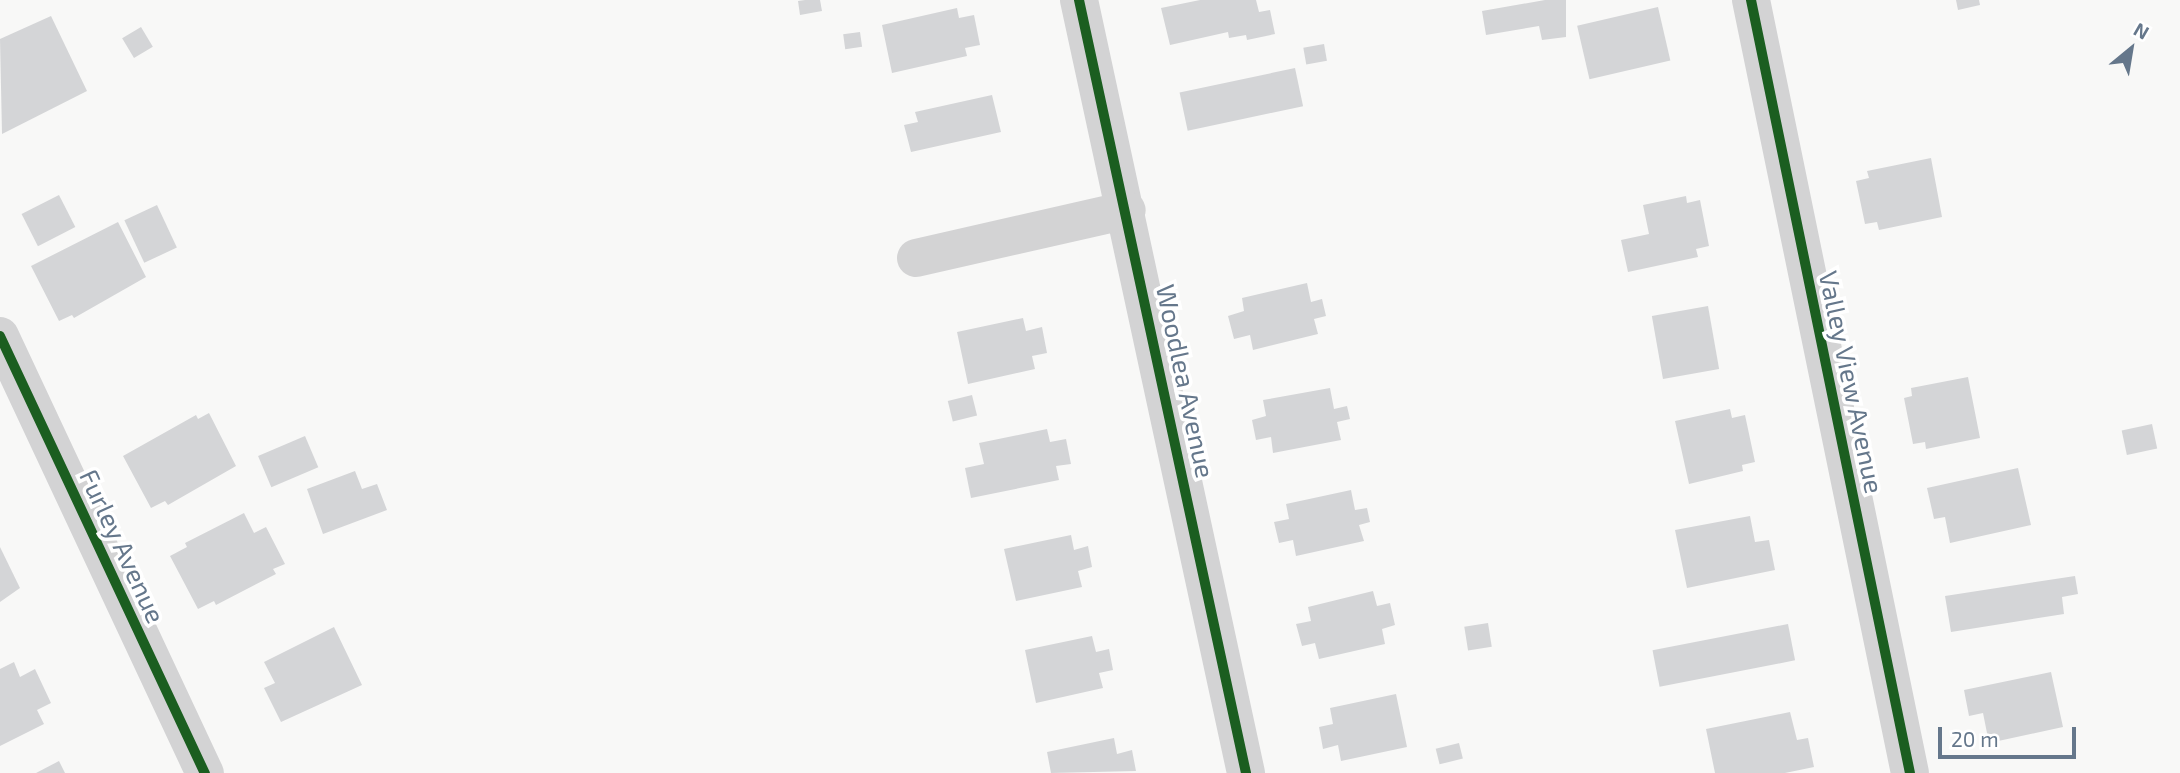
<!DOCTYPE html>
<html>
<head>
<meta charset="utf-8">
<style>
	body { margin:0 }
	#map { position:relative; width:2180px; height:773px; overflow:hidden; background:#f8f8f7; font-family:"Exo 2",sans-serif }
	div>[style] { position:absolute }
	.building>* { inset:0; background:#d4d5d7; transform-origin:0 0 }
	.minor>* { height:38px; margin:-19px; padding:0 19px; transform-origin:19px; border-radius:19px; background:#d3d3d4 }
	.cycleway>* { height:10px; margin:-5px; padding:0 5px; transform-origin:5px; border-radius:5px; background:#1b5e20 }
	span { translate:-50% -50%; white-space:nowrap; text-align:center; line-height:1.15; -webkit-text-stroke:7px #fff; paint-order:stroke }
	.street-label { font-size:26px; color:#65778b }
	.north { position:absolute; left:2096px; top:14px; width:70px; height:70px; -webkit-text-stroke:5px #fff; paint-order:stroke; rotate:30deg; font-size:19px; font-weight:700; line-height:28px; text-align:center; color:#65778b }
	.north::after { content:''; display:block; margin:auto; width:24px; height:32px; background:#65778b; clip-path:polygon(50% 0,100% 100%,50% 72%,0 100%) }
	.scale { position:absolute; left:1938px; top:727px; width:138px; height:32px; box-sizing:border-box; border:4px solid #65778b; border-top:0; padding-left:9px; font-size:21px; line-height:24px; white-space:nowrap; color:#65778b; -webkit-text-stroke:5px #fff; paint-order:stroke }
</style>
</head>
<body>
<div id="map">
	<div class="building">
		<div style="clip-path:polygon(805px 0,820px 0,822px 11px,800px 15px,798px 1px)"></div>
		<div style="clip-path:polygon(1200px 0,1256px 0,1259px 12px,1270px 10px,1275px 34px,1247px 40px,1246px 35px,1229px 38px,1228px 32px,1170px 45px,1161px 8px)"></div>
		<div style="clip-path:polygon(1545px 0,1566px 0,1566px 37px,1542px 40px,1539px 26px,1486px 35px,1482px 11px)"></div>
		<div style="clip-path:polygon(1956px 0,1979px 0,1980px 5px,1958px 10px)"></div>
		<div style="left:1658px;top:7px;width:55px;height:83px;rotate:77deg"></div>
		<div style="clip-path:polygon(957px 8px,959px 18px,974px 15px,980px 45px,965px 48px,967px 56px,892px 73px,882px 25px)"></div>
		<div style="clip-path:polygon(51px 16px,87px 91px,2px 134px,0 39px)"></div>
		<div style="left:141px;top:27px;width:23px;height:22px;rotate:59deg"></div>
		<div style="left:860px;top:32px;width:15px;height:17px;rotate:82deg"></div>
		<div style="left:1324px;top:44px;width:17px;height:21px;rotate:80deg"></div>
		<div style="left:1295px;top:68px;width:39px;height:118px;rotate:78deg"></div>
		<div style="clip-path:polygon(992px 95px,1001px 132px,911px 152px,904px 125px,918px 122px,915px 112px)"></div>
		<div style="clip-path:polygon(1931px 158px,1942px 217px,1879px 230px,1877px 222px,1865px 224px,1856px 181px,1869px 178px,1867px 171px)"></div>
		<div style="left:59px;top:195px;width:36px;height:42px;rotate:63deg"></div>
		<div style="clip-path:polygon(1686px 196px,1687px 203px,1700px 200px,1709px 246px,1696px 249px,1698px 257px,1628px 272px,1621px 240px,1649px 234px,1643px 205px)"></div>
		<div style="left:157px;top:205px;width:47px;height:36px;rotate:65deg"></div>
		<div style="clip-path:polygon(118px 222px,146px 277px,74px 318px,72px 315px,59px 321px,31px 266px)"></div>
		<div style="clip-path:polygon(1307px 283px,1311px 302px,1322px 299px,1326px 316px,1314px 319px,1318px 334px,1253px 350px,1250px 335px,1234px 339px,1228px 316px,1244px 311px,1242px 298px)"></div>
		<div style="left:1708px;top:306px;width:64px;height:57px;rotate:80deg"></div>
		<div style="clip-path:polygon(1023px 318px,1026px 331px,1042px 327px,1047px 353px,1032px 356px,1035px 369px,968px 384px,957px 332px)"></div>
		<div style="clip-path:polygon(1968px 377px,1980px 438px,1926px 449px,1925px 442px,1913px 444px,1904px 398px,1912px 396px,1911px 388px)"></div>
		<div style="clip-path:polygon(1330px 388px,1334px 409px,1347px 406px,1350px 419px,1337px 422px,1341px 440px,1273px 453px,1271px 437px,1256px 440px,1252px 420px,1266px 416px,1263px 400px)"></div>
		<div style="left:972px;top:395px;width:21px;height:25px;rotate:76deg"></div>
		<div style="clip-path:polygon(1730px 409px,1732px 418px,1745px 415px,1755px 462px,1742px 465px,1743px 471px,1689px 484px,1675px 421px)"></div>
		<div style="clip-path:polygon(209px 413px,236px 466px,168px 505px,165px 501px,151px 508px,123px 456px,196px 415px,198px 419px)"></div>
		<div style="left:2152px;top:424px;width:25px;height:31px;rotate:78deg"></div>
		<div style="clip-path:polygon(1047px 429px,1050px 442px,1066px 439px,1071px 464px,1056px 466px,1059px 480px,971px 498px,965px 468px,984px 464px,979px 443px)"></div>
		<div style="left:305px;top:436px;width:34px;height:51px;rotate:67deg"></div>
		<div style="clip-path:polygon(2018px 468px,2031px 525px,1950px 543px,1945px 517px,1934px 519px,1927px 488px)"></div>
		<div style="clip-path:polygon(355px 471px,362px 489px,377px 484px,387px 510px,323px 534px,307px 489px)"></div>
		<div style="clip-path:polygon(1351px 490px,1355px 510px,1367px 508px,1370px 522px,1359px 525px,1364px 541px,1296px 556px,1293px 540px,1279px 543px,1274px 522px,1289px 519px,1286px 504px)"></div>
		<div style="clip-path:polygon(244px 513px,254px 533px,266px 527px,285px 564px,273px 569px,276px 574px,216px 605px,214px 601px,198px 609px,170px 556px,187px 547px,185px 543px)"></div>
		<div style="clip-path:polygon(1750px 516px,1755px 542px,1769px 540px,1775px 570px,1687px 588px,1675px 530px)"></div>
		<div style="clip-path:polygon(1071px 535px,1074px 550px,1088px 546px,1092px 567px,1078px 571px,1082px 587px,1016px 601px,1004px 549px)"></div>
		<div style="clip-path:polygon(0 547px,20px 588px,0 602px)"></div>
		<div style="clip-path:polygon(2075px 576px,2078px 594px,2062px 597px,2064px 614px,1951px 632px,1945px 596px)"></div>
		<div style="clip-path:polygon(1373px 591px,1377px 606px,1390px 603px,1395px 625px,1382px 629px,1385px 644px,1319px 659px,1315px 643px,1302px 646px,1296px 624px,1311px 621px,1308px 607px)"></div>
		<div style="left:1488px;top:623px;width:24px;height:24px;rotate:81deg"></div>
		<div style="left:1788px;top:624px;width:37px;height:138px;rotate:79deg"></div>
		<div style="clip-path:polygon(334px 627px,362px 685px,281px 722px,264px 688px,275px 683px,264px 662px)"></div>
		<div style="clip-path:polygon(1092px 636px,1096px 652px,1109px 649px,1113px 670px,1099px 673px,1103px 688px,1036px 703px,1025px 650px)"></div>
		<div style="clip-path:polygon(14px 662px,20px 677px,35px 669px,51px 703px,37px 710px,44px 724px,0 746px,0 669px)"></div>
		<div style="clip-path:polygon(2051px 672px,2063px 727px,1989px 743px,1983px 713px,1969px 716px,1964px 690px)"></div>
		<div style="clip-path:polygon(1396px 694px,1407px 747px,1341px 761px,1338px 745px,1323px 749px,1319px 727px,1333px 724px,1330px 708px)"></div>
		<div style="clip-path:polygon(1790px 712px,1797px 740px,1808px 738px,1814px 767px,1785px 773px,1715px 773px,1706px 729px)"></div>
		<div style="clip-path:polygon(1114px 738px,1117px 754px,1132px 750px,1136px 771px,1051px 773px,1047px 752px)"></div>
		<div style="left:1459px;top:743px;width:16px;height:24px;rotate:76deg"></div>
		<div style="clip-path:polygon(59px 761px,65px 773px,36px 773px)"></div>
	</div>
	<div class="minor">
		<div style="left:1079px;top:0;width:791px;rotate:77.81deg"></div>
		<div style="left:1751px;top:0;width:789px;rotate:78.38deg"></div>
		<div style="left:916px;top:258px;width:216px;rotate:-12.8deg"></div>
		<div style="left:0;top:336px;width:483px;rotate:64.9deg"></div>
	</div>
	<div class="cycleway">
		<div style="left:1079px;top:0;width:791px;rotate:77.81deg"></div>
		<div style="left:1751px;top:0;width:789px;rotate:78.38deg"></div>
		<div style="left:0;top:336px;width:483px;rotate:64.9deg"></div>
	</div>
	<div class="street-label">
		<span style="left:1186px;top:381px;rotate:78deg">Woodlea Avenue</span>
		<span style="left:1852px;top:382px;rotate:78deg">Valley View Avenue</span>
		<span style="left:123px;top:546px;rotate:65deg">Furley Avenue</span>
	</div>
	<div class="north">N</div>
	<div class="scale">20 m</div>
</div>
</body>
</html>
